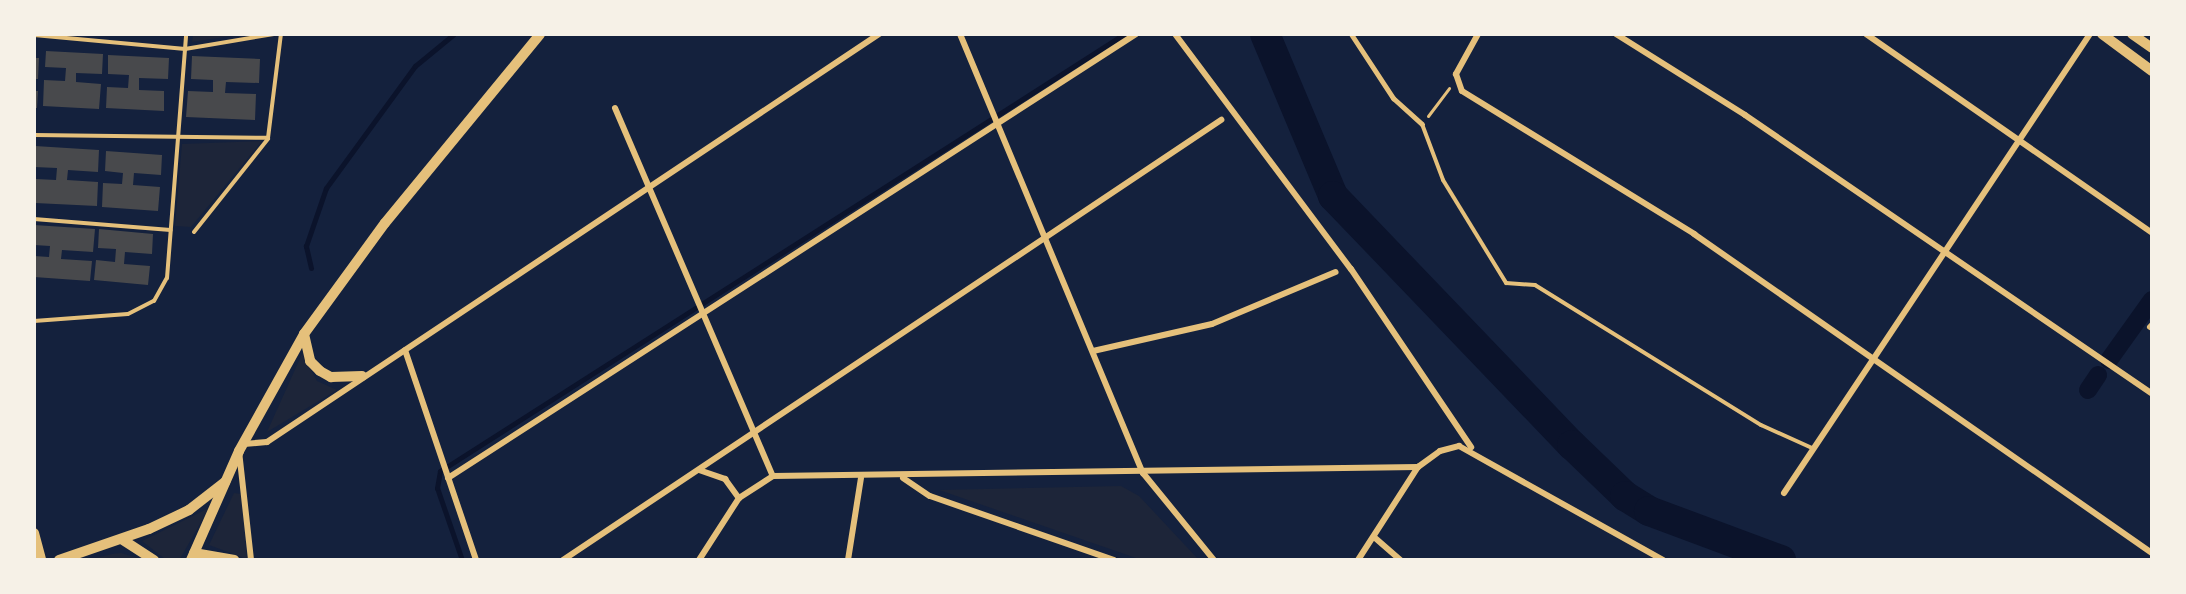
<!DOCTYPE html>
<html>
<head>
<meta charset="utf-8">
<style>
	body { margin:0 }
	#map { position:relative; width:2186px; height:594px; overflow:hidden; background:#14213d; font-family:Inter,sans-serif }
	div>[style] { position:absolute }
	.green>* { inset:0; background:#1d2539 }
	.stream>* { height:5px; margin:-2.5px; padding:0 2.5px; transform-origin:2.5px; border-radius:2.5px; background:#0b132b }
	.canal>* { height:18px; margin:-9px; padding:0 9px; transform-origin:9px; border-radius:9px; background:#0b132b }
	.river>* { height:30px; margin:-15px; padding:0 15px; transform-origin:15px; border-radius:15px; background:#0b132b }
	.building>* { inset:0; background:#48494c }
	.path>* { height:3px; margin:-1.5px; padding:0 1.5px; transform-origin:1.5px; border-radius:1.5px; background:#e5c07b }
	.service>* { height:4px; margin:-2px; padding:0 2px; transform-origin:2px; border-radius:2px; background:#e5c07b }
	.pedestrian>* { height:5px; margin:-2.5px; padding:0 2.5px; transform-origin:2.5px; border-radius:2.5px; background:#e5c07b }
	.minor>* { height:6px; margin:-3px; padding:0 3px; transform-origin:3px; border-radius:3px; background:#e5c07b }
	.secondary>* { height:10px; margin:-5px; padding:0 5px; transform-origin:5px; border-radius:5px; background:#e5c07b }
	.primary>* { height:10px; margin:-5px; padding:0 5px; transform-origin:5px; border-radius:5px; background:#e5c07b }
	span { translate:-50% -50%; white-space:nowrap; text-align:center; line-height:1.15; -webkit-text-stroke:4.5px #f6f1e7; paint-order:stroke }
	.frame { position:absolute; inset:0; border:36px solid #f6f1e7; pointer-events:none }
</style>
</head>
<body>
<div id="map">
	<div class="green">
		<div style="clip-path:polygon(193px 35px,193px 34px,237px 35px,192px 42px)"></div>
		<div style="clip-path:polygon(262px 141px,191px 227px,175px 226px,182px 144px)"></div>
		<div style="clip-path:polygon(302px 354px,317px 381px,337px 390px,267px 432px)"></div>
		<div style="clip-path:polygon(1121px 486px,1139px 496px,1198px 559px,1139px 559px,939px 490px)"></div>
		<div style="clip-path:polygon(234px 493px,241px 494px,247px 559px,209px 545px)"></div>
		<div style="clip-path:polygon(209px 508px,180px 559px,165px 559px,142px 541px)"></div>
		<div style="clip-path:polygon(121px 553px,141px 559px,91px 559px,112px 554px)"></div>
	</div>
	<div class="stream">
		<div style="left:311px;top:268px;width:23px;rotate:-103deg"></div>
		<div style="left:306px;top:246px;width:61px;rotate:-71deg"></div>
		<div style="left:326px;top:188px;width:151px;rotate:-53.9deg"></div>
		<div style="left:415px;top:66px;width:50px;rotate:-39.4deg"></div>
		<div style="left:462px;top:560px;width:76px;rotate:-109.1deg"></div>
		<div style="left:437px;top:488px;width:17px;rotate:-80deg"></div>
		<div style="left:440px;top:471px;width:812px;rotate:-32.57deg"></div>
	</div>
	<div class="canal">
		<div style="left:2109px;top:360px;width:74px;rotate:-54.4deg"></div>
		<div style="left:2088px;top:390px;width:18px;rotate:-56deg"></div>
	</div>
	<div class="river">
		<div style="left:1265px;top:34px;width:176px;rotate:67.2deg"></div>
		<div style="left:1333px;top:196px;width:345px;rotate:46.2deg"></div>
		<div style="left:1572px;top:445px;width:74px;rotate:43.9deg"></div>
		<div style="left:1625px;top:496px;width:28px;rotate:32deg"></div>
		<div style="left:1649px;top:511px;width:141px;rotate:20.4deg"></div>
	</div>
	<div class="building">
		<div style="clip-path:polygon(46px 51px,103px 54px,102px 74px,76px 73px,76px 82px,101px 84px,99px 109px,43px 106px,44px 80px,65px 81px,66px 68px,45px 67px)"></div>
		<div style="clip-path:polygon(108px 55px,169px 58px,168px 79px,139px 78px,139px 90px,164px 91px,164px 111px,106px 108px,107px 87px,128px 88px,129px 75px,108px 74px)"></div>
		<div style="clip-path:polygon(192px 56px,260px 59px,259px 83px,226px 82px,225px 93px,256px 94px,255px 120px,186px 117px,188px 91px,213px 92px,213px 80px,191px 79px)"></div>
		<div style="clip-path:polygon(34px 58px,39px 58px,38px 79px,34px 79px)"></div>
		<div style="clip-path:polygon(34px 91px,38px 91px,37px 108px,34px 108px)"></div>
		<div style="clip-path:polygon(35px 146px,99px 150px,98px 172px,68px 170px,67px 180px,98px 182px,97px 206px,35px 203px,36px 179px,56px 180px,57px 168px,34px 167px)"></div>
		<div style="clip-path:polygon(106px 151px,162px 155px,161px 175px,134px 173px,133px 185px,160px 187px,158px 211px,102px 207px,103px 183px,122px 184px,123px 173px,105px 171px)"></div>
		<div style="clip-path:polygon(34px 225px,95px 229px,93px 252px,62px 250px,61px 259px,92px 261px,90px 281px,34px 277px,34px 256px,49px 257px,50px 246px,34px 245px)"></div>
		<div style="clip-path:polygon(99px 229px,153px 234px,152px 254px,125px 252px,124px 264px,150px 266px,148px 285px,94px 280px,96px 260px,115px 262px,116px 249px,98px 248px)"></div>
	</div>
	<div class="path">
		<div style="left:1428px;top:116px;width:35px;rotate:-53deg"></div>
	</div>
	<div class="service">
		<div style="left:34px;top:35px;width:152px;rotate:5.3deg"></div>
		<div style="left:185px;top:49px;width:90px;rotate:-9.6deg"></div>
		<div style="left:1422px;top:124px;width:60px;rotate:69.4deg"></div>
		<div style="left:1443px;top:180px;width:121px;rotate:58.5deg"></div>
		<div style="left:1506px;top:283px;width:29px;rotate:4deg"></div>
		<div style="left:1535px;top:285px;width:266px;rotate:31.8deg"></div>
		<div style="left:1761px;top:425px;width:56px;rotate:24.3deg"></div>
		<div style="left:34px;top:135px;width:234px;rotate:0.7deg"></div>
		<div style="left:268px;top:138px;width:105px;rotate:-82.9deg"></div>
		<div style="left:34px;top:219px;width:137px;rotate:4.6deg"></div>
		<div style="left:194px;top:232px;width:119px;rotate:-51.5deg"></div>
		<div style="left:34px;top:321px;width:94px;rotate:-4.3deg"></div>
		<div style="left:128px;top:314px;width:29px;rotate:-27deg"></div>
		<div style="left:154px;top:301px;width:26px;rotate:-61deg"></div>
		<div style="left:167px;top:278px;width:245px;rotate:-85.5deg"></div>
	</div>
	<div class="pedestrian">
		<div style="left:1351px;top:34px;width:77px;rotate:56.7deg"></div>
		<div style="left:1393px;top:98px;width:39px;rotate:42deg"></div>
	</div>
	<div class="minor">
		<div style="left:960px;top:34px;width:476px;rotate:67.4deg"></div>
		<div style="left:1143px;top:473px;width:112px;rotate:50.8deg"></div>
		<div style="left:1175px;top:34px;width:294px;rotate:53.2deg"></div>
		<div style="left:1351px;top:269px;width:215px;rotate:56deg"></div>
		<div style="left:1478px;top:34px;width:46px;rotate:118.8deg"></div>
		<div style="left:1456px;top:74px;width:18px;rotate:71deg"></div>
		<div style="left:1462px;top:91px;width:273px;rotate:31.6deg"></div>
		<div style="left:1694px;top:234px;width:558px;rotate:34.86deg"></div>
		<div style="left:1616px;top:34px;width:152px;rotate:32.1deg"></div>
		<div style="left:1745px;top:115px;width:493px;rotate:34.4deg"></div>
		<div style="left:1866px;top:34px;width:348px;rotate:34.8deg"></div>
		<div style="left:615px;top:108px;width:400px;rotate:66.8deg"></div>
		<div style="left:2150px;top:327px;width:3px;rotate:-45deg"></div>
		<div style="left:405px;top:350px;width:222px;rotate:71.3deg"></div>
		<div style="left:1093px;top:351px;width:122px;rotate:-12.8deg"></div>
		<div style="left:1212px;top:324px;width:134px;rotate:-22.8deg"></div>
		<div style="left:244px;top:444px;width:23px;rotate:-5deg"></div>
		<div style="left:267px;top:442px;width:736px;rotate:-33.69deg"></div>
		<div style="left:239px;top:451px;width:110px;rotate:83.7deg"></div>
		<div style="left:699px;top:470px;width:28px;rotate:19deg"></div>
		<div style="left:725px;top:479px;width:24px;rotate:54deg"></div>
		<div style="left:739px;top:498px;width:40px;rotate:-32.9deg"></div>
		<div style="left:773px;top:476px;width:645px;rotate:-0.8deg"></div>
		<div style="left:448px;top:478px;width:819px;rotate:-32.84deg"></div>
		<div style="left:903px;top:478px;width:32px;rotate:34deg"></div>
		<div style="left:930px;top:496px;width:195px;rotate:19.2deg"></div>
		<div style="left:1784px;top:493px;width:552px;rotate:-56.31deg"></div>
		<div style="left:1374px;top:537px;width:35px;rotate:41deg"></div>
		<div style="left:563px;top:560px;width:792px;rotate:-33.77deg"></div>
		<div style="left:699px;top:560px;width:74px;rotate:-57.2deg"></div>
		<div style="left:848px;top:560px;width:83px;rotate:-81deg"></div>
		<div style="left:1358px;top:560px;width:111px;rotate:-57.2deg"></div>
		<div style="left:1418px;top:467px;width:27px;rotate:-36deg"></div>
		<div style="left:1440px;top:451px;width:20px;rotate:-15deg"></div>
		<div style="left:1459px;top:446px;width:234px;rotate:29.2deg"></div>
	</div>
	<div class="secondary">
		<div style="left:34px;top:533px;width:28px;rotate:75deg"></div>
	</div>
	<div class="primary">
		<div style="left:2102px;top:34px;width:62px;rotate:36.5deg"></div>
		<div style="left:2132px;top:34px;width:24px;rotate:35deg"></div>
		<div style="left:304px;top:334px;width:28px;rotate:77deg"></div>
		<div style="left:310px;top:361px;width:14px;rotate:45deg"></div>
		<div style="left:320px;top:371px;width:13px;rotate:29deg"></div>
		<div style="left:331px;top:377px;width:31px;rotate:-2deg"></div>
		<div style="left:123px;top:540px;width:37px;rotate:33deg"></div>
		<div style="left:194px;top:553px;width:41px;rotate:9.9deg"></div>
		<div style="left:59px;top:560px;width:95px;rotate:-19deg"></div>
		<div style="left:149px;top:529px;width:44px;rotate:-25.4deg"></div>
		<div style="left:189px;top:510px;width:46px;rotate:-37.9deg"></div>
		<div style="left:191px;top:560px;width:119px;rotate:-66.2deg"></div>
		<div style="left:239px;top:451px;width:134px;rotate:-60.9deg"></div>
		<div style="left:304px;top:334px;width:137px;rotate:-53.9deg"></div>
		<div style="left:385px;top:223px;width:244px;rotate:-50.6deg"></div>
	</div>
	<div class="frame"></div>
</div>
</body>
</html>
